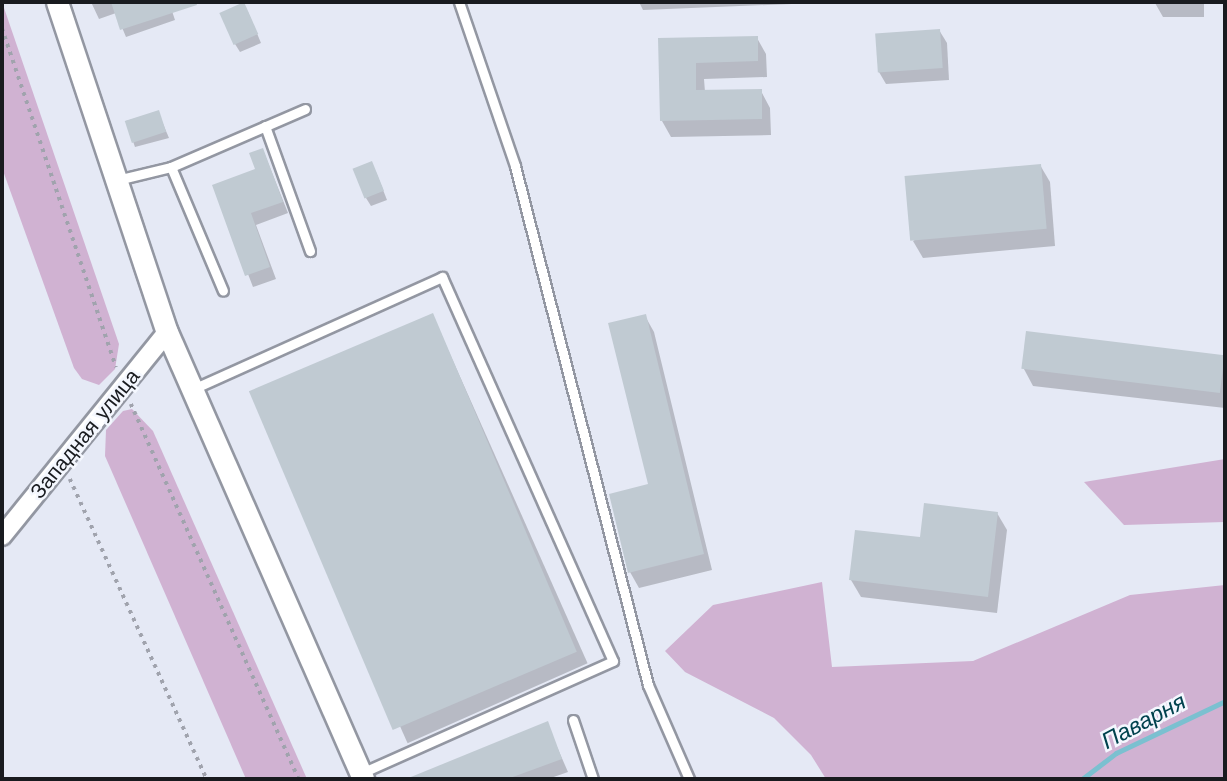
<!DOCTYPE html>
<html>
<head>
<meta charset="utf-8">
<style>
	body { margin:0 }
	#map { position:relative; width:1227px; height:781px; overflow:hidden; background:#e5e9f5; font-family:"Work Sans",sans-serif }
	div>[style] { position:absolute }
	.green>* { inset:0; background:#d0b2d2 }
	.shadow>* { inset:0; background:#0003; transform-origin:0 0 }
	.stream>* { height:5px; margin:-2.5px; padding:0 2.5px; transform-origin:2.5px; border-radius:2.5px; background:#7bc0d0 }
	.building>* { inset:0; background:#c0cad2; transform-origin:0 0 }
	.path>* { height:3.5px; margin-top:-1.75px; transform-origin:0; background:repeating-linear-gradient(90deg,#a0a3ad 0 3.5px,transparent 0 8.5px) }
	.roads { filter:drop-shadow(2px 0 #9397a2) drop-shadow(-2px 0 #9397a2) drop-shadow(0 2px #9397a2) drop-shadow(0 -2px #9397a2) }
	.service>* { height:9px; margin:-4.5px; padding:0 4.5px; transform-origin:4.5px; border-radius:4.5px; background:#fff }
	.minor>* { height:18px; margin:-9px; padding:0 9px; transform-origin:9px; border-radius:9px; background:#fff }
	.tertiary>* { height:21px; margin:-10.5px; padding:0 10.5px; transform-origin:10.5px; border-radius:10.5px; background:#fff }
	span { translate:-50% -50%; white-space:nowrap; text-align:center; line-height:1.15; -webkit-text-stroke:5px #f4f7fe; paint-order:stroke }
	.street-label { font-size:21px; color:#191b1f }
	.water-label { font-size:23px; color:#00424e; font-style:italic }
	.frame { position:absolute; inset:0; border:4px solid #191b1f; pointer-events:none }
</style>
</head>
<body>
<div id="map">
	<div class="green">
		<div style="clip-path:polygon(2px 2px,119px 344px,115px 369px,99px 385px,82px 379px,74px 368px,2px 168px)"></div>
		<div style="clip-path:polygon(132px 409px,153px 431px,307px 779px,246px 779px,105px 456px,106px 430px,123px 411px)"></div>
		<div style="clip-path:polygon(1225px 459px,1225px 522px,1124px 525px,1084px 482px)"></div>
		<div style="clip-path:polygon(822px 582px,832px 667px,973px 661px,1130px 595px,1225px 585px,1225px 779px,826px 779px,811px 755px,774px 718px,685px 672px,665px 651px,713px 605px)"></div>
	</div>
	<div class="shadow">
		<div style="clip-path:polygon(91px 2px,169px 2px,175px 20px,126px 37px,116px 13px,99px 19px)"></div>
		<div style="clip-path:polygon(639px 2px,840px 2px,643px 10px)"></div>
		<div style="clip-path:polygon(1133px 2px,1204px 2px,1204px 17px,1163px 17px,1155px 3px)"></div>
		<div style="clip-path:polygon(248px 12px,261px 43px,240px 52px,235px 44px)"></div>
		<div style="clip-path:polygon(939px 30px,947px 43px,949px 80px,886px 84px,879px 72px)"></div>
		<div style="clip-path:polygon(757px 38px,766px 54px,767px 77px,704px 79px,705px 92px,761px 91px,770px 108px,771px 135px,671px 137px,662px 121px,660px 40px)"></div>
		<div style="clip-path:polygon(158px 112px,169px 138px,135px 147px,126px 121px)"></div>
		<div style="clip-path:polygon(263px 150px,288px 213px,256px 225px,276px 279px,253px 287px,214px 186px,258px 170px)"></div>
		<div style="clip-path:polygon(1040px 165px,1050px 182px,1055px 246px,923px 258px,913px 241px)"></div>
		<div style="clip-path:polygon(376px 172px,387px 200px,371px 206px,366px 198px)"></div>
		<div style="left:433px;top:316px;width:380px;height:197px;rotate:66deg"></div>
		<div style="clip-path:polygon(645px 316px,654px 332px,712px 570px,639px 588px,630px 572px,650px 486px)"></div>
		<div style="clip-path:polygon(1028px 333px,1225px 356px,1225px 408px,1033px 386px,1024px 369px)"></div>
		<div style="clip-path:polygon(997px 513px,1007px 530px,997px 613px,861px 597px,851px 580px,922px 539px)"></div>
		<div style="clip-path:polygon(547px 724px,568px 772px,548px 779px,424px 779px,422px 774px)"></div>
	</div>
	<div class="stream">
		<div style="left:1082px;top:779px;width:43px;rotate:-37.4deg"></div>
		<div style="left:1116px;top:753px;width:121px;rotate:-25.5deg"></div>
	</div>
	<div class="building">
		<div style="clip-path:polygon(111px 2px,196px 2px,197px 5px,120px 30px)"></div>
		<div style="left:244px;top:2px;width:35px;height:27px;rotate:66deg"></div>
		<div style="left:940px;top:29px;width:39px;height:65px;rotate:86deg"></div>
		<div style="clip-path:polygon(758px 36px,758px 61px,696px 63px,696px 90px,762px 89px,762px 119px,660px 121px,658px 38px)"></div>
		<div style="left:159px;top:110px;width:23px;height:36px;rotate:72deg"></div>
		<div style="clip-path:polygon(263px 148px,283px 202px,251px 213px,270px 267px,245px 276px,212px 185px,255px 169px,249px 153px)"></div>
		<div style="left:372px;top:161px;width:32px;height:21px;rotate:68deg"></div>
		<div style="left:1041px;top:164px;width:65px;height:137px;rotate:85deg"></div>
		<div style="left:433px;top:313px;width:368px;height:200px;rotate:67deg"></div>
		<div style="clip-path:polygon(646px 314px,704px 554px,628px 573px,609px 494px,648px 484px,608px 323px)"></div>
		<div style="left:1026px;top:331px;width:200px;height:38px;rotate:7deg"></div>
		<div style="clip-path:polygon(924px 503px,998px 512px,988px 597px,849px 580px,855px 530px,920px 537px)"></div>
		<div style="clip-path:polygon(548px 721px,562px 759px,507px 779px,406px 779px)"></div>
	</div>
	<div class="path">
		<div style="left:2px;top:28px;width:358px;rotate:71.4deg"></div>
		<div style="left:131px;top:404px;width:411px;rotate:65.9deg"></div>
		<div style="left:70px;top:479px;width:330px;rotate:65.5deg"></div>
	</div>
	<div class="roads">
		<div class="service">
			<div style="left:459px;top:2px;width:173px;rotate:71.1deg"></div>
			<div style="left:515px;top:166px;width:536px;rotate:75.63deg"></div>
			<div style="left:648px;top:685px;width:103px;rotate:66.4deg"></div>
			<div style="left:265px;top:126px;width:133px;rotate:70.2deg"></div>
			<div style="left:171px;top:167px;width:146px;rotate:-23.4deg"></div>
			<div style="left:117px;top:180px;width:56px;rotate:-13.5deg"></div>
			<div style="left:171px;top:167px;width:134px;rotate:67.2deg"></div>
			<div style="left:193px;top:389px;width:273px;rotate:-24.2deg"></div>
			<div style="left:442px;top:277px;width:420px;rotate:66deg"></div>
			<div style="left:613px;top:661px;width:275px;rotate:156deg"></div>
			<div style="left:573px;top:720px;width:62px;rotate:71.3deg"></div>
		</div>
		<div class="minor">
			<div style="left:2px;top:536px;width:262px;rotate:-51deg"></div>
		</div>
		<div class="tertiary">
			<div style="left:57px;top:2px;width:348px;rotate:71.6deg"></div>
			<div style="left:167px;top:332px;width:488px;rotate:66.3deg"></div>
		</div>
	</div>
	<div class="street-label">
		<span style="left:85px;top:434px;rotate:-51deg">Западная улица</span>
	</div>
	<div class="water-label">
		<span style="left:1144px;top:722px;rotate:-28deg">Паварня</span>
	</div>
	<div class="frame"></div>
</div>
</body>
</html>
